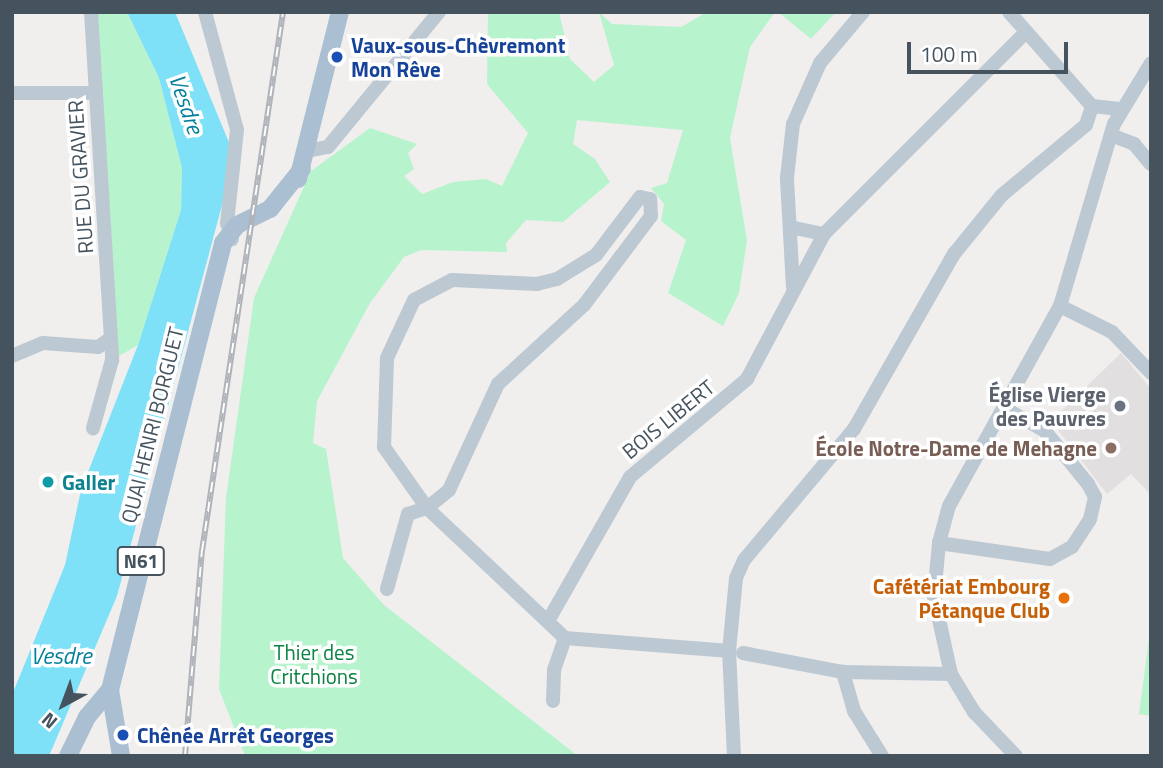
<!DOCTYPE html>
<html>
<head>
<meta charset="utf-8">
<style>
	body { margin:0 }
	#map { position:relative; width:1163px; height:768px; overflow:hidden; background:#f1eeee; font-family:"Titillium Web",sans-serif }
	div>[style] { position:absolute }
	.education>* { inset:0; background:#e2dfe0 }
	.green>* { inset:0; background:#b7f4cd }
	.water>* { inset:0; background:#7ee1f7 }
	.minor>* { height:14px; margin:-7px; padding:0 7px; transform-origin:7px; border-radius:7px; background:#bdc9d2 }
	.major>* { height:18px; margin:-9px; padding:0 9px; transform-origin:9px; border-radius:9px; background:#aabfd1 }
	.rail>* { height:6px; margin-top:-3px; transform-origin:0; background:repeating-linear-gradient(90deg,#fff 0 10px,#b0b4ba 0 20px); box-sizing:border-box; border-block:2px solid #b0b4ba }
	.dots>* { width:19px; height:19px; translate:-50% -50%; box-sizing:border-box; border:4px solid #fff; border-radius:50% }
	span { translate:-50% -50%; white-space:nowrap; text-align:center; line-height:1.15; -webkit-text-stroke:7px #fff; paint-order:stroke }
	.shield-label span { padding:2px 5px; background:#fff; border:2px solid; border-radius:5px; -webkit-text-stroke-width:0 }
	.shield-label { font-size:19px; color:#44535e; font-weight:700 }
	.transit-label { font-size:21px; color:#164399; font-weight:700 }
	.left { translate:0 -50%; text-align:left }
	.street-label { font-size:21px; color:#44535e }
	.worship-label { font-size:21px; color:#5b616d; font-weight:700 }
	.right { translate:-100% -50%; text-align:right }
	.education-label { font-size:21px; color:#785e54; font-weight:700 }
	.culture-label { font-size:21px; color:#0d838f; font-weight:700 }
	.food-label { font-size:21px; color:#c56008; font-weight:700 }
	.park-label { font-size:21px; color:#0b8344 }
	.water-label { font-size:23px; color:#03809c; font-style:italic }
	.frame { position:absolute; inset:0; border:14px solid #44535e; pointer-events:none }
	.north { position:absolute; left:28px; top:670px; width:70px; height:70px; -webkit-text-stroke:5px #fff; paint-order:stroke; rotate:221deg; font-size:19px; font-weight:700; line-height:28px; text-align:center; color:#44535e }
	.north::after { content:''; display:block; margin:auto; width:24px; height:32px; background:#44535e; clip-path:polygon(50% 0,100% 100%,50% 72%,0 100%) }
	.scale { position:absolute; left:907px; top:42px; width:161px; height:32px; box-sizing:border-box; border:4px solid #44535e; border-top:0; padding-left:9px; font-size:21px; line-height:24px; white-space:nowrap; color:#44535e; -webkit-text-stroke:5px #fff; paint-order:stroke }
</style>
</head>
<body>
<div id="map">
	<div class="education">
		<div style="clip-path:polygon(1121px 353px,1151px 389px,1151px 495px,1131px 474px,1107px 494px,1051px 421px)"></div>
	</div>
	<div class="green">
		<div style="clip-path:polygon(91px 12px,127px 12px,159px 78px,182px 168px,181px 210px,138px 345px,112px 360px)"></div>
		<div style="clip-path:polygon(488px 12px,559px 12px,570px 59px,594px 82px,614px 65px,599px 12px,612px 24px,681px 27px,707px 12px,775px 12px,750px 47px,730px 138px,747px 240px,739px 293px,723px 326px,668px 293px,686px 240px,661px 221px,664px 204px,651px 188px,667px 183px,683px 130px,577px 120px,573px 144px,595px 159px,610px 182px,563px 222px,526px 220px,506px 243px,507px 252px,421px 250px,404px 257px,370px 303px,317px 401px,313px 443px,326px 449px,343px 558px,384px 605px,578px 756px,245px 756px,219px 689px,226px 498px,254px 298px,311px 171px,370px 128px,417px 144px,408px 153px,414px 169px,404px 176px,422px 194px,453px 182px,486px 179px,502px 186px,528px 133px,487px 84px)"></div>
		<div style="clip-path:polygon(778px 12px,834px 12px,835px 13px,811px 39px)"></div>
		<div style="clip-path:polygon(1151px 624px,1151px 716px,1139px 714px)"></div>
	</div>
	<div class="water">
		<div style="clip-path:polygon(127px 12px,175px 12px,235px 157px,117px 596px,49px 756px,12px 756px,12px 695px,65px 565px,81px 490px,138px 345px,181px 210px,182px 168px,159px 78px)"></div>
	</div>
	<div class="minor">
		<div style="left:91px;top:12px;width:349px;rotate:86.5deg"></div>
		<div style="left:112px;top:360px;width:71px;rotate:105.6deg"></div>
		<div style="left:205px;top:12px;width:122px;rotate:74.8deg"></div>
		<div style="left:237px;top:130px;width:94px;rotate:96.1deg"></div>
		<div style="left:227px;top:223px;width:17px;rotate:73deg"></div>
		<div style="left:1009px;top:12px;width:125px;rotate:48.6deg"></div>
		<div style="left:12px;top:93px;width:84px"></div>
		<div style="left:1111px;top:135px;width:25px;rotate:21deg"></div>
		<div style="left:1134px;top:144px;width:26px;rotate:50deg"></div>
		<div style="left:307px;top:151px;width:21px;rotate:-11deg"></div>
		<div style="left:328px;top:147px;width:175px;rotate:-50.6deg"></div>
		<div style="left:790px;top:227px;width:35px;rotate:12deg"></div>
		<div style="left:793px;top:287px;width:109px;rotate:-93.2deg"></div>
		<div style="left:787px;top:178px;width:54px;rotate:-83.7deg"></div>
		<div style="left:793px;top:124px;width:67px;rotate:-66.1deg"></div>
		<div style="left:820px;top:63px;width:67px;rotate:-49.9deg"></div>
		<div style="left:1060px;top:306px;width:58px;rotate:26.6deg"></div>
		<div style="left:1112px;top:332px;width:57px;rotate:46.4deg"></div>
		<div style="left:12px;top:356px;width:34px;rotate:-23deg"></div>
		<div style="left:43px;top:343px;width:55px;rotate:4.2deg"></div>
		<div style="left:98px;top:347px;width:14px;rotate:-34deg"></div>
		<div style="left:939px;top:543px;width:112px;rotate:8.2deg"></div>
		<div style="left:1050px;top:559px;width:25px;rotate:-29deg"></div>
		<div style="left:1072px;top:547px;width:33px;rotate:-57deg"></div>
		<div style="left:1090px;top:519px;width:23px;rotate:-77deg"></div>
		<div style="left:1095px;top:497px;width:15px;rotate:-118deg"></div>
		<div style="left:1088px;top:484px;width:68px;rotate:-129.1deg"></div>
		<div style="left:1045px;top:431px;width:47px;rotate:-150.7deg"></div>
		<div style="left:387px;top:589px;width:78px;rotate:-74.4deg"></div>
		<div style="left:408px;top:514px;width:20px;rotate:-18deg"></div>
		<div style="left:427px;top:508px;width:28px;rotate:-39deg"></div>
		<div style="left:449px;top:490px;width:117px;rotate:-65.2deg"></div>
		<div style="left:498px;top:384px;width:117px;rotate:-42.6deg"></div>
		<div style="left:584px;top:305px;width:111px;rotate:-53deg"></div>
		<div style="left:651px;top:216px;width:17px;rotate:-93deg"></div>
		<div style="left:650px;top:199px;width:10px;rotate:-169deg"></div>
		<div style="left:640px;top:197px;width:73px;rotate:127.2deg"></div>
		<div style="left:596px;top:255px;width:46px;rotate:148.4deg"></div>
		<div style="left:557px;top:279px;width:21px;rotate:166deg"></div>
		<div style="left:537px;top:284px;width:85px;rotate:-177.3deg"></div>
		<div style="left:452px;top:280px;width:43px;rotate:152.2deg"></div>
		<div style="left:414px;top:300px;width:64px;rotate:115deg"></div>
		<div style="left:387px;top:358px;width:89px;rotate:91.9deg"></div>
		<div style="left:384px;top:447px;width:75px;rotate:54.8deg"></div>
		<div style="left:427px;top:508px;width:190px;rotate:43.3deg"></div>
		<div style="left:565px;top:638px;width:165px;rotate:4.5deg"></div>
		<div style="left:548px;top:621px;width:166px;rotate:-60.3deg"></div>
		<div style="left:630px;top:477px;width:153px;rotate:-39.9deg"></div>
		<div style="left:747px;top:379px;width:164px;rotate:-62deg"></div>
		<div style="left:824px;top:234px;width:286px;rotate:-45deg"></div>
		<div style="left:743px;top:653px;width:102px;rotate:10.8deg"></div>
		<div style="left:553px;top:701px;width:31px;rotate:-88deg"></div>
		<div style="left:554px;top:670px;width:34px;rotate:-71deg"></div>
		<div style="left:734px;top:756px;width:105px;rotate:-92.7deg"></div>
		<div style="left:729px;top:651px;width:73px;rotate:-84.5deg"></div>
		<div style="left:736px;top:578px;width:20px;rotate:-66deg"></div>
		<div style="left:744px;top:560px;width:171px;rotate:-50deg"></div>
		<div style="left:854px;top:429px;width:202px;rotate:-60.3deg"></div>
		<div style="left:954px;top:254px;width:76px;rotate:-50.9deg"></div>
		<div style="left:1002px;top:195px;width:109px;rotate:-39.8deg"></div>
		<div style="left:1086px;top:125px;width:20px;rotate:-72deg"></div>
		<div style="left:1092px;top:106px;width:28px;rotate:6deg"></div>
		<div style="left:882px;top:756px;width:53px;rotate:-121.9deg"></div>
		<div style="left:854px;top:711px;width:41px;rotate:-105.8deg"></div>
		<div style="left:843px;top:672px;width:108px;rotate:1.1deg"></div>
		<div style="left:1016px;top:756px;width:61px;rotate:-133.7deg"></div>
		<div style="left:974px;top:712px;width:44px;rotate:-121.2deg"></div>
		<div style="left:951px;top:674px;width:79px;rotate:-102.4deg"></div>
		<div style="left:934px;top:597px;width:54px;rotate:-84.7deg"></div>
		<div style="left:939px;top:543px;width:38px;rotate:-75deg"></div>
		<div style="left:949px;top:506px;width:229px;rotate:-61deg"></div>
		<div style="left:1060px;top:306px;width:190px;rotate:-73.5deg"></div>
		<div style="left:1114px;top:124px;width:71px;rotate:-58.8deg"></div>
	</div>
	<div class="major">
		<div style="left:298px;top:179px;width:172px;rotate:-75.9deg"></div>
		<div style="left:110px;top:690px;width:67px;rotate:80.5deg"></div>
		<div style="left:68px;top:756px;width:43px;rotate:-64deg"></div>
		<div style="left:87px;top:717px;width:35px;rotate:-50deg"></div>
		<div style="left:110px;top:690px;width:461px;rotate:-75.8deg"></div>
		<div style="left:223px;top:243px;width:23px;rotate:-52deg"></div>
		<div style="left:237px;top:225px;width:37px;rotate:-26deg"></div>
		<div style="left:270px;top:209px;width:51px;rotate:-51.3deg"></div>
	</div>
	<div class="rail">
		<div style="left:12px;top:753px;width:3px;rotate:72deg"></div>
		<div style="left:185px;top:756px;width:206px;rotate:-85.3deg"></div>
		<div style="left:202px;top:551px;width:545px;rotate:-81.45deg"></div>
	</div>
	<div class="dots">
		<div style="left:337px;top:57px;background:#1a4fb4"></div>
		<div style="left:1120px;top:406px;background:#6b7280"></div>
		<div style="left:1111px;top:448px;background:#8d6e63"></div>
		<div style="left:48px;top:482px;background:#0f9aa8"></div>
		<div style="left:1064px;top:598px;background:#e8710a"></div>
		<div style="left:123px;top:735px;background:#1a4fb4"></div>
	</div>
	<div class="shield-label">
		<span style="left:141px;top:561px">N61</span>
	</div>
	<div class="transit-label">
		<span class="left" style="left:351px;top:57px">Vaux-sous-Chèvremont<br>Mon Rêve</span>
		<span class="left" style="left:137px;top:735px">Chênée Arrêt Georges</span>
	</div>
	<div class="street-label">
		<span style="left:80px;top:177px;rotate:-94deg">RUE DU GRAVIER</span>
		<span style="left:668px;top:419px;rotate:-39deg">BOIS LIBERT</span>
		<span style="left:152px;top:425px;rotate:-76deg">QUAI HENRI BORGUET</span>
	</div>
	<div class="worship-label">
		<span class="right" style="left:1106px;top:406px">Église Vierge<br>des Pauvres</span>
	</div>
	<div class="education-label">
		<span class="right" style="left:1097px;top:448px">École Notre-Dame de Mehagne</span>
	</div>
	<div class="culture-label">
		<span class="left" style="left:62px;top:482px">Galler</span>
	</div>
	<div class="food-label">
		<span class="right" style="left:1050px;top:598px">Cafétériat Embourg<br>Pétanque Club</span>
	</div>
	<div class="park-label">
		<span style="left:314px;top:664px">Thier des<br>Critchions</span>
	</div>
	<div class="water-label">
		<span style="left:186px;top:104px;rotate:71deg">Vesdre</span>
		<span style="left:61px;top:656px">Vesdre</span>
	</div>
	<div class="frame"></div>
	<div class="north">N</div>
	<div class="scale">100 m</div>
</div>
</body>
</html>
